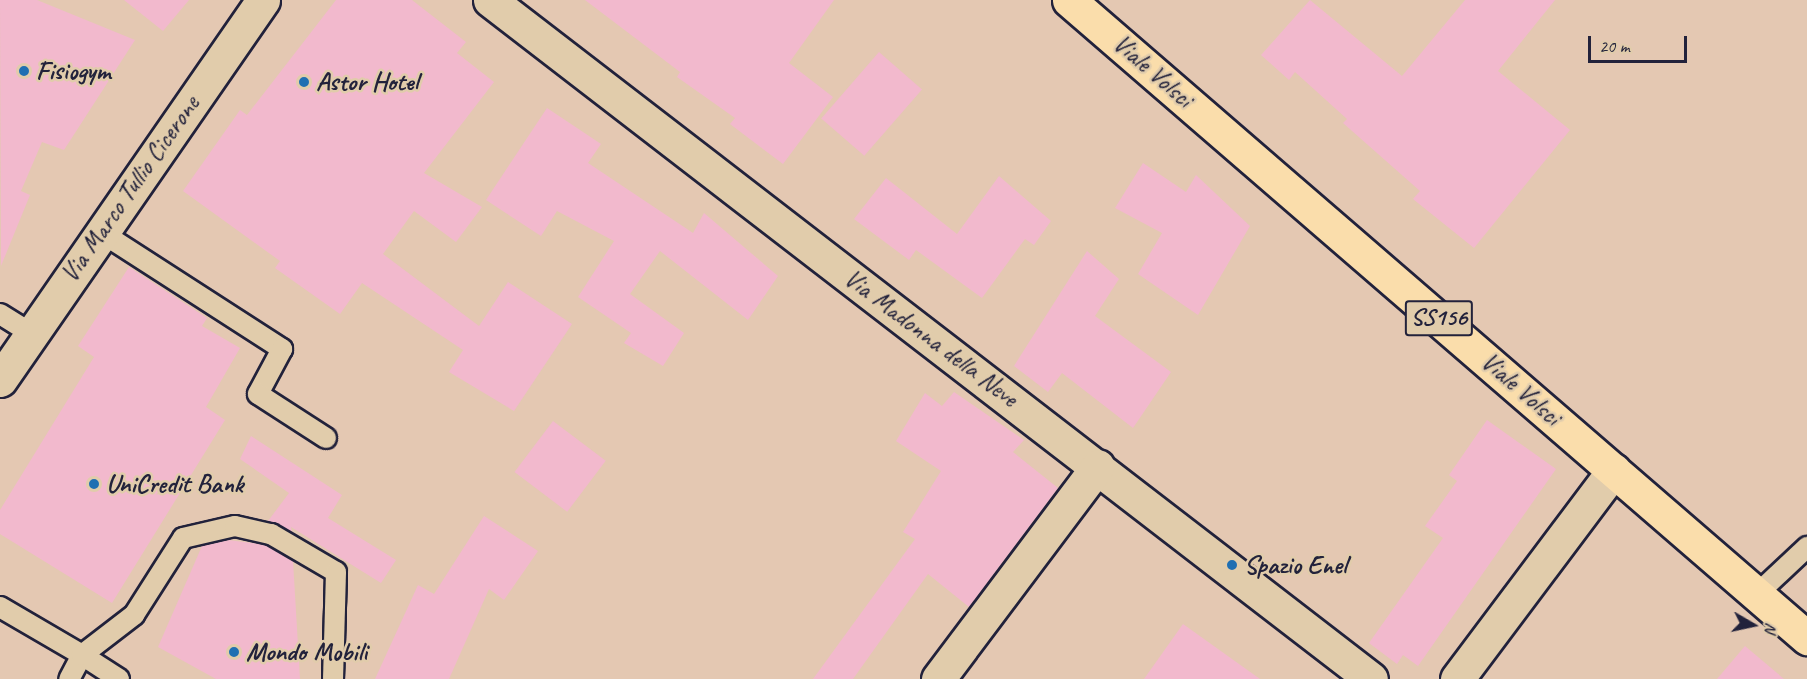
<!DOCTYPE html>
<html>
<head>
<meta charset="utf-8">
<style>
	body { margin:0 }
	#map { position:relative; width:1807px; height:679px; overflow:hidden; background:#e4c8b2; font-family:Caveat,sans-serif }
	div>[style] { position:absolute }
	.building>* { inset:0; background:#f2b9cd; transform-origin:0 0 }
	.roads { filter:drop-shadow(2px 0 #22223b) drop-shadow(-2px 0 #22223b) drop-shadow(0 2px #22223b) drop-shadow(0 -2px #22223b) }
	.lane>* { height:20px; margin:-10px; padding:0 10px; transform-origin:10px; border-radius:10px; background:#e1ccab }
	.street>* { height:33px; margin:-16.5px; padding:0 16.5px; transform-origin:16.5px; border-radius:16.5px; background:#e1ccab }
	.secondary>* { height:33px; margin:-16.5px; padding:0 16.5px; transform-origin:16.5px; border-radius:16.5px; background:#e1ccab }
	.primary>* { height:33px; margin:-16.5px; padding:0 16.5px; transform-origin:16.5px; border-radius:16.5px; background:#faddab }
	.dots>* { width:16px; height:16px; translate:-50% -50%; box-sizing:border-box; border:3px solid #e1ccab; border-radius:50% }
	span { translate:-50% -50%; white-space:nowrap; text-align:center; line-height:1.15; -webkit-text-stroke:5px #e1ccab; paint-order:stroke }
	.shield-label span { padding:2px 4px; background:#e1ccab; border:2px solid; border-radius:4px; -webkit-text-stroke-width:0 }
	.shield-label { font-size:24px; color:#22223b; font-weight:700 }
	.poi-label { font-size:26px; color:#22223b; font-weight:700 }
	.left { translate:0 -50%; text-align:left }
	.street-label { font-size:26px; color:#22223b }
	.north { position:absolute; left:1723px; top:595px; width:60px; height:60px; -webkit-text-stroke:4px #e1ccab; paint-order:stroke; rotate:99deg; font-size:16px; font-weight:700; line-height:24px; text-align:center; color:#22223b }
	.north::after { content:''; display:block; margin:auto; width:21px; height:27px; background:#22223b; clip-path:polygon(50% 0,100% 100%,50% 72%,0 100%) }
	.scale { position:absolute; left:1588px; top:36px; width:99px; height:27px; box-sizing:border-box; border:3px solid #22223b; border-top:0; padding-left:8px; font-size:18px; line-height:21px; white-space:nowrap; color:#22223b; -webkit-text-stroke:4px #e1ccab; paint-order:stroke }
</style>
</head>
<body>
<div id="map">
	<div class="building">
		<div style="clip-path:polygon(0 0,37px 0,135px 40px,64px 150px,42px 142px,21px 191px,30px 195px,1px 266px)"></div>
		<div style="clip-path:polygon(124px 0,189px 0,163px 31px)"></div>
		<div style="clip-path:polygon(336px 0,412px 0,466px 42px,457px 53px,494px 82px,424px 173px,482px 207px,456px 242px,414px 211px,383px 254px,479px 326px,508px 282px,572px 324px,514px 411px,449px 372px,463px 350px,362px 283px,340px 314px,275px 268px,280px 261px,183px 191px,240px 110px,247px 115px)"></div>
		<div style="clip-path:polygon(585px 0,834px 0,789px 63px,833px 97px,783px 164px,730px 124px,735px 118px,677px 77px,680px 72px)"></div>
		<div style="clip-path:polygon(1310px 0,1402px 76px,1465px 0,1555px 0,1498px 71px,1570px 130px,1474px 248px,1413px 199px,1420px 191px,1343px 123px,1347px 119px,1295px 72px,1289px 80px,1261px 55px)"></div>
		<div style="left:879px;top:52px;width:57px;height:88px;rotate:41deg"></div>
		<div style="clip-path:polygon(547px 108px,601px 144px,588px 163px,693px 233px,704px 213px,778px 276px,748px 320px,660px 251px,630px 294px,684px 333px,663px 366px,624px 343px,631px 333px,578px 297px,614px 241px,557px 211px,541px 236px,486px 200px)"></div>
		<div style="clip-path:polygon(1143px 163px,1186px 192px,1196px 175px,1250px 226px,1198px 315px,1138px 274px,1162px 233px,1115px 208px)"></div>
		<div style="clip-path:polygon(999px 176px,1051px 221px,1034px 245px,1025px 239px,982px 298px,916px 250px,909px 260px,854px 219px,886px 178px,957px 234px)"></div>
		<div style="clip-path:polygon(1087px 251px,1119px 279px,1095px 316px,1171px 372px,1133px 428px,1062px 373px,1048px 392px,1014px 366px)"></div>
		<div style="clip-path:polygon(129px 267px,207px 318px,202px 326px,240px 348px,206px 407px,225px 420px,112px 603px,0 534px,0 510px,94px 357px,78px 346px)"></div>
		<div style="clip-path:polygon(954px 392px,1024px 440px,1013px 452px,1058px 488px,969px 607px,928px 574px,853px 679px,813px 679px,915px 539px,903px 532px,941px 471px,896px 441px,925px 393px,942px 406px)"></div>
		<div style="clip-path:polygon(1487px 420px,1556px 469px,1418px 666px,1403px 655px,1397px 664px,1369px 643px,1443px 538px,1425px 526px,1457px 481px,1449px 475px)"></div>
		<div style="left:553px;top:421px;width:66px;height:64px;rotate:37deg"></div>
		<div style="clip-path:polygon(251px 436px,342px 495px,328px 518px,396px 560px,381px 583px,291px 527px,292px 532px,268px 521px,289px 493px,240px 459px)"></div>
		<div style="clip-path:polygon(484px 516px,538px 551px,504px 600px,489px 589px,449px 679px,375px 679px,418px 585px,434px 594px)"></div>
		<div style="clip-path:polygon(228px 540px,267px 545px,293px 561px,300px 679px,216px 679px,158px 647px,202px 546px)"></div>
		<div style="clip-path:polygon(1183px 624px,1260px 679px,1144px 679px)"></div>
		<div style="clip-path:polygon(1745px 646px,1784px 679px,1717px 679px)"></div>
	</div>
	<div class="roads">
		<div class="lane">
			<div style="left:99px;top:231px;width:218px;rotate:32.8deg"></div>
			<div style="left:282px;top:349px;width:51px;rotate:118.1deg"></div>
			<div style="left:258px;top:394px;width:81px;rotate:32.9deg"></div>
			<div style="left:0;top:314px;width:36px;rotate:32deg"></div>
			<div style="left:1757px;top:594px;width:69px;rotate:-43.2deg"></div>
			<div style="left:0;top:607px;width:95px;rotate:30.3deg"></div>
			<div style="left:82px;top:655px;width:27px;rotate:118deg"></div>
			<div style="left:119px;top:679px;width:44px;rotate:-147deg"></div>
			<div style="left:82px;top:655px;width:66px;rotate:-37.6deg"></div>
			<div style="left:134px;top:615px;width:91px;rotate:-57.5deg"></div>
			<div style="left:183px;top:538px;width:53px;rotate:-13deg"></div>
			<div style="left:235px;top:526px;width:37px;rotate:13deg"></div>
			<div style="left:271px;top:534px;width:75px;rotate:30.3deg"></div>
			<div style="left:336px;top:572px;width:107px;rotate:91.6deg"></div>
		</div>
		<div class="street">
			<div style="left:490px;top:0;width:1112px;rotate:37.62deg"></div>
			<div style="left:938px;top:679px;width:266px;rotate:-53.1deg"></div>
			<div style="left:1457px;top:679px;width:261px;rotate:-53.1deg"></div>
		</div>
		<div class="secondary">
			<div style="left:0;top:380px;width:462px;rotate:-55.3deg"></div>
		</div>
		<div class="primary">
			<div style="left:1069px;top:0;width:976px;rotate:40.84deg"></div>
		</div>
	</div>
	<div class="dots">
		<div style="left:24px;top:71px;background:#1f6fb2"></div>
		<div style="left:304px;top:82px;background:#1f6fb2"></div>
		<div style="left:94px;top:484px;background:#1f6fb2"></div>
		<div style="left:1232px;top:565px;background:#1f6fb2"></div>
		<div style="left:234px;top:652px;background:#1f6fb2"></div>
	</div>
	<div class="shield-label">
		<span style="left:1439px;top:318px">SS156</span>
	</div>
	<div class="poi-label">
		<span class="left" style="left:36px;top:71px">Fisiogym</span>
		<span class="left" style="left:316px;top:82px">Astor Hotel</span>
		<span class="left" style="left:106px;top:484px">UniCredit Bank</span>
		<span class="left" style="left:1244px;top:565px">Spazio Enel</span>
		<span class="left" style="left:246px;top:652px">Mondo Mobili</span>
	</div>
	<div class="street-label">
		<span style="left:1153px;top:71px;rotate:41deg">Viale Volsci</span>
		<span style="left:130px;top:189px;rotate:-55deg">Via Marco Tullio Cicerone</span>
		<span style="left:931px;top:338px;rotate:37deg">Via Madonna della Neve</span>
		<span style="left:1521px;top:389px;rotate:41deg">Viale Volsci</span>
	</div>
	<div class="north">N</div>
	<div class="scale">20 m</div>
</div>
</body>
</html>
